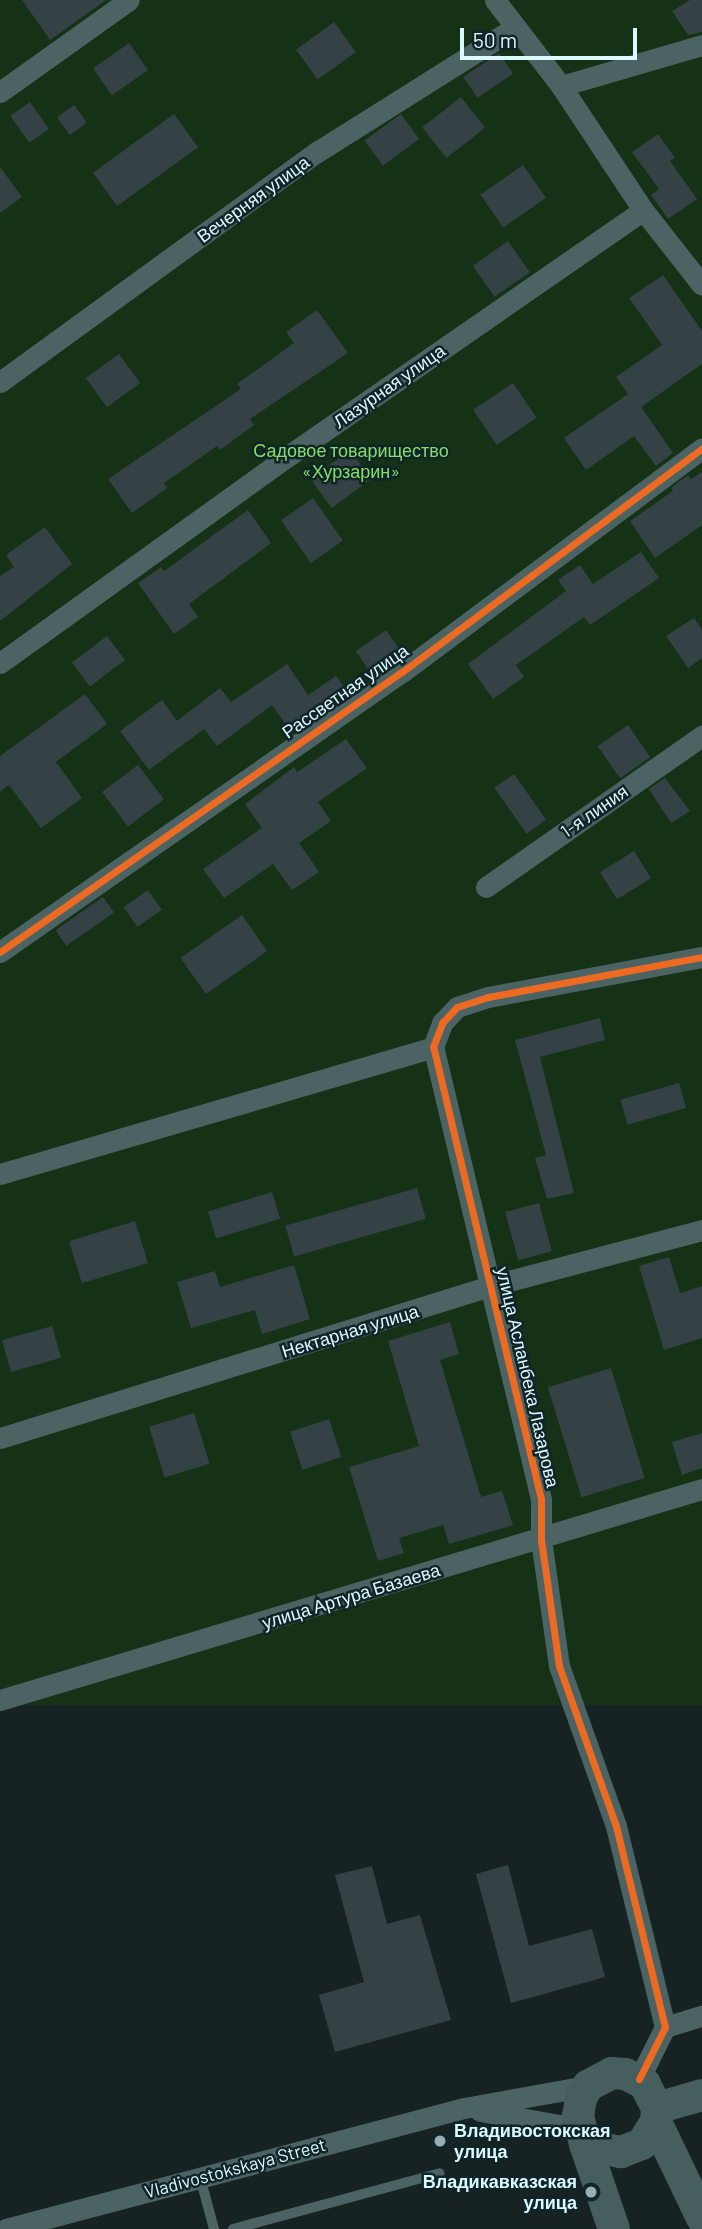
<!DOCTYPE html>
<html>
<head>
<meta charset="utf-8">
<style>
	body { margin:0 }
	#map { position:relative; width:702px; height:2229px; overflow:hidden; background:#172223; font-family:Barlow,sans-serif }
	div>[style] { position:absolute }
	.green>* { inset:0; background:#153116; transform-origin:0 0 }
	.building>* { inset:0; background:#354245; transform-origin:0 0 }
	.lane>* { height:10px; margin:-5px; padding:0 5px; transform-origin:5px; border-radius:5px; background:#4c6364 }
	.street>* { height:21px; margin:-10.5px; padding:0 10.5px; transform-origin:10.5px; border-radius:10.5px; background:#4c6364 }
	.secondary>* { height:32px; margin:-16px; padding:0 16px; transform-origin:16px; border-radius:16px; background:#475e5f }
	.cycleway>* { height:7px; margin:-3.5px; padding:0 3.5px; transform-origin:3.5px; border-radius:3.5px; background:#ed6a23 }
	.dots>* { width:19px; height:19px; translate:-50% -50%; box-sizing:border-box; border:4px solid #112529; border-radius:50% }
	span { translate:-50% -50%; white-space:nowrap; text-align:center; line-height:1.15; -webkit-text-stroke:5px #112529; paint-order:stroke }
	.street-label { font-size:18px; color:#dafaff }
	.park-label { font-size:18px; color:#84df65 }
	.poi-label { font-size:18px; color:#dafaff; font-weight:700 }
	.left { translate:0 -50%; text-align:left }
	.right { translate:-100% -50%; text-align:right }
	.scale { position:absolute; left:460px; top:28px; width:177px; height:32px; box-sizing:border-box; border:4px solid #dafaff; border-top:0; padding-left:9px; font-size:21px; line-height:24px; white-space:nowrap; color:#dafaff; -webkit-text-stroke:5px #112529; paint-order:stroke }
</style>
</head>
<body>
<div id="map">
	<div class="green">
		<div style="left:0;top:0;width:702px;height:1705px"></div>
	</div>
	<div class="building">
		<div style="clip-path:polygon(22px 0,106px 0,50px 40px)"></div>
		<div style="clip-path:polygon(690px 0,702px 0,702px 32px,688px 35px,672px 11px)"></div>
		<div style="left:334px;top:22px;width:37px;height:47px;rotate:54deg"></div>
		<div style="left:129px;top:43px;width:33px;height:44px;rotate:55deg"></div>
		<div style="left:499px;top:53px;width:25px;height:43px;rotate:56deg"></div>
		<div style="left:461px;top:97px;width:39px;height:49px;rotate:52deg"></div>
		<div style="left:30px;top:102px;width:33px;height:24px;rotate:55deg"></div>
		<div style="left:74px;top:105px;width:22px;height:21px;rotate:54deg"></div>
		<div style="left:174px;top:114px;width:41px;height:100px;rotate:54deg"></div>
		<div style="left:401px;top:114px;width:31px;height:45px;rotate:54deg"></div>
		<div style="clip-path:polygon(658px 134px,675px 158px,670px 161px,697px 199px,668px 219px,651px 195px,659px 189px,632px 152px)"></div>
		<div style="left:523px;top:165px;width:40px;height:52px;rotate:55deg"></div>
		<div style="clip-path:polygon(0 167px,22px 197px,0 213px)"></div>
		<div style="left:508px;top:241px;width:38px;height:43px;rotate:55deg"></div>
		<div style="clip-path:polygon(663px 275px,702px 331px,702px 364px,641px 407px,673px 453px,656px 466px,634px 436px,586px 470px,564px 438px,628px 394px,616px 377px,662px 345px,629px 298px)"></div>
		<div style="clip-path:polygon(317px 310px,348px 353px,250px 419px,254px 425px,220px 450px,217px 446px,164px 483px,167px 488px,132px 513px,108px 479px,241px 389px,237px 384px,294px 343px,286px 332px)"></div>
		<div style="left:119px;top:354px;width:36px;height:41px;rotate:54deg"></div>
		<div style="left:513px;top:383px;width:42px;height:48px;rotate:56deg"></div>
		<div style="left:350px;top:450px;width:36px;height:49px;rotate:54deg"></div>
		<div style="clip-path:polygon(702px 472px,702px 525px,655px 558px,630px 521px,673px 491px,671px 488px,688px 475px,691px 479px)"></div>
		<div style="left:313px;top:498px;width:52px;height:39px;rotate:55deg"></div>
		<div style="clip-path:polygon(248px 510px,271px 543px,189px 604px,198px 617px,174px 634px,138px 583px,161px 567px,164px 571px)"></div>
		<div style="clip-path:polygon(45px 527px,72px 564px,0 621px,0 576px,14px 567px,6px 555px)"></div>
		<div style="clip-path:polygon(641px 552px,659px 578px,590px 625px,584px 617px,516px 665px,524px 677px,493px 699px,468px 664px,566px 591px,558px 580px,580px 565px,593px 584px)"></div>
		<div style="clip-path:polygon(694px 618px,702px 630px,702px 658px,688px 668px,666px 636px)"></div>
		<div style="left:386px;top:630px;width:24px;height:37px;rotate:55deg"></div>
		<div style="left:107px;top:636px;width:30px;height:44px;rotate:53deg"></div>
		<div style="clip-path:polygon(287px 664px,308px 695px,336px 676px,347px 691px,289px 729px,272px 705px,217px 746px,204px 729px,149px 770px,120px 731px,162px 700px,177px 721px,220px 688px,231px 702px)"></div>
		<div style="clip-path:polygon(85px 694px,107px 724px,56px 762px,82px 798px,41px 828px,9px 785px,0 792px,0 756px)"></div>
		<div style="left:628px;top:725px;width:39px;height:37px;rotate:55deg"></div>
		<div style="clip-path:polygon(346px 739px,367px 768px,318px 802px,331px 821px,299px 843px,319px 872px,292px 890px,273px 864px,224px 898px,203px 869px,262px 828px,245px 804px,294px 767px,297px 772px)"></div>
		<div style="left:138px;top:765px;width:43px;height:45px;rotate:53deg"></div>
		<div style="left:514px;top:774px;width:56px;height:24px;rotate:55deg"></div>
		<div style="clip-path:polygon(665px 778px,690px 811px,671px 823px,649px 789px)"></div>
		<div style="left:634px;top:851px;width:32px;height:40px;rotate:58deg"></div>
		<div style="left:148px;top:890px;width:24px;height:30px;rotate:55deg"></div>
		<div style="left:103px;top:897px;width:19px;height:58px;rotate:55deg"></div>
		<div style="left:242px;top:915px;width:44px;height:75px;rotate:55deg"></div>
		<div style="clip-path:polygon(600px 1018px,605px 1040px,540px 1057px,574px 1193px,547px 1199px,535px 1158px,546px 1155px,515px 1040px)"></div>
		<div style="left:679px;top:1083px;width:26px;height:61px;rotate:74deg"></div>
		<div style="left:417px;top:1188px;width:32px;height:137px;rotate:74deg"></div>
		<div style="left:272px;top:1192px;width:28px;height:67px;rotate:73deg"></div>
		<div style="left:539px;top:1203px;width:50px;height:35px;rotate:75deg"></div>
		<div style="left:135px;top:1221px;width:44px;height:69px;rotate:73deg"></div>
		<div style="clip-path:polygon(669px 1257px,680px 1293px,702px 1286px,702px 1338px,664px 1350px,639px 1266px)"></div>
		<div style="clip-path:polygon(294px 1265px,310px 1319px,262px 1334px,255px 1310px,191px 1328px,177px 1282px,215px 1271px,220px 1287px)"></div>
		<div style="clip-path:polygon(450px 1322px,459px 1354px,440px 1360px,481px 1497px,502px 1491px,513px 1525px,449px 1544px,443px 1525px,399px 1538px,404px 1553px,378px 1561px,349px 1467px,419px 1446px,388px 1341px)"></div>
		<div style="left:52px;top:1326px;width:33px;height:52px;rotate:74deg"></div>
		<div style="left:611px;top:1368px;width:115px;height:66px;rotate:73deg"></div>
		<div style="left:194px;top:1413px;width:53px;height:47px;rotate:73deg"></div>
		<div style="left:329px;top:1419px;width:40px;height:41px;rotate:72deg"></div>
		<div style="clip-path:polygon(702px 1433px,702px 1468px,682px 1475px,672px 1442px)"></div>
		<div style="clip-path:polygon(508px 1865px,529px 1946px,592px 1929px,605px 1977px,511px 2003px,476px 1874px)"></div>
		<div style="clip-path:polygon(372px 1866px,387px 1924px,420px 1915px,451px 2020px,335px 2052px,319px 1995px,364px 1982px,335px 1875px)"></div>
	</div>
	<div class="lane">
		<div style="left:200px;top:2177px;width:54px;rotate:74.9deg"></div>
		<div style="left:233px;top:2229px;width:214px;rotate:-15.1deg"></div>
	</div>
	<div class="street">
		<div style="left:495px;top:0;width:108px;rotate:52.5deg"></div>
		<div style="left:561px;top:86px;width:149px;rotate:56.5deg"></div>
		<div style="left:643px;top:210px;width:95px;rotate:51.8deg"></div>
		<div style="left:561px;top:86px;width:147px;rotate:-16.2deg"></div>
		<div style="left:0;top:92px;width:158px;rotate:-35.5deg"></div>
		<div style="left:0;top:382px;width:392px;rotate:-36deg"></div>
		<div style="left:317px;top:152px;width:233px;rotate:-32.2deg"></div>
		<div style="left:0;top:663px;width:358px;rotate:-35.7deg"></div>
		<div style="left:291px;top:454px;width:428px;rotate:-34.7deg"></div>
		<div style="left:486px;top:887px;width:264px;rotate:-35deg"></div>
		<div style="left:0;top:952px;width:490px;rotate:-34.9deg"></div>
		<div style="left:402px;top:672px;width:374px;rotate:-36.7deg"></div>
		<div style="left:0;top:1174px;width:451px;rotate:-16.3deg"></div>
		<div style="left:0;top:1438px;width:513px;rotate:-17.23deg"></div>
		<div style="left:490px;top:1286px;width:219px;rotate:-14.8deg"></div>
		<div style="left:0;top:1700px;width:733px;rotate:-16.73deg"></div>
		<div style="left:665px;top:2027px;width:39px;rotate:-17deg"></div>
		<div style="left:639px;top:2079px;width:58px;rotate:-63.4deg"></div>
		<div style="left:665px;top:2027px;width:207px;rotate:-103.7deg"></div>
		<div style="left:616px;top:1826px;width:170px;rotate:-109.6deg"></div>
		<div style="left:559px;top:1666px;width:127px;rotate:-98.1deg"></div>
		<div style="left:541px;top:1540px;width:41px;rotate:-90deg"></div>
		<div style="left:541px;top:1499px;width:465px;rotate:-103.4deg"></div>
		<div style="left:433px;top:1047px;width:26px;rotate:-69deg"></div>
		<div style="left:442px;top:1023px;width:22px;rotate:-47deg"></div>
		<div style="left:457px;top:1007px;width:33px;rotate:-18deg"></div>
		<div style="left:488px;top:997px;width:218px;rotate:-10.6deg"></div>
		<div style="left:480px;top:2111px;width:104px;rotate:10deg"></div>
		<div style="left:6px;top:2229px;width:474px;rotate:-14.8deg"></div>
		<div style="left:464px;top:2108px;width:126px;rotate:-10.1deg"></div>
	</div>
	<div class="secondary">
		<div style="left:657px;top:2108px;width:47px;rotate:-16.1deg"></div>
		<div style="left:656px;top:2122px;width:106px;rotate:64.4deg"></div>
		<div style="left:585px;top:2144px;width:37px;rotate:13deg"></div>
		<div style="left:621px;top:2152px;width:22px;rotate:-21deg"></div>
		<div style="left:642px;top:2144px;width:26px;rotate:-58deg"></div>
		<div style="left:656px;top:2122px;width:14px;rotate:-86deg"></div>
		<div style="left:657px;top:2108px;width:27px;rotate:-117deg"></div>
		<div style="left:645px;top:2084px;width:22px;rotate:-153deg"></div>
		<div style="left:625px;top:2074px;width:13px;rotate:-176deg"></div>
		<div style="left:612px;top:2073px;width:27px;rotate:152deg"></div>
		<div style="left:588px;top:2086px;width:14px;rotate:120deg"></div>
		<div style="left:581px;top:2098px;width:18px;rotate:99deg"></div>
		<div style="left:578px;top:2116px;width:29px;rotate:76deg"></div>
		<div style="left:585px;top:2144px;width:90px;rotate:71.2deg"></div>
	</div>
	<div class="cycleway">
		<div style="left:0;top:952px;width:490px;rotate:-34.9deg"></div>
		<div style="left:402px;top:672px;width:374px;rotate:-36.7deg"></div>
		<div style="left:639px;top:2079px;width:58px;rotate:-63.4deg"></div>
		<div style="left:665px;top:2027px;width:207px;rotate:-103.7deg"></div>
		<div style="left:616px;top:1826px;width:170px;rotate:-109.6deg"></div>
		<div style="left:559px;top:1666px;width:127px;rotate:-98.1deg"></div>
		<div style="left:541px;top:1540px;width:41px;rotate:-90deg"></div>
		<div style="left:541px;top:1499px;width:465px;rotate:-103.4deg"></div>
		<div style="left:433px;top:1047px;width:26px;rotate:-69deg"></div>
		<div style="left:442px;top:1023px;width:22px;rotate:-47deg"></div>
		<div style="left:457px;top:1007px;width:33px;rotate:-18deg"></div>
		<div style="left:488px;top:997px;width:218px;rotate:-10.6deg"></div>
	</div>
	<div class="dots">
		<div style="left:440px;top:2141px;background:#96aeb2"></div>
		<div style="left:591px;top:2192px;background:#96aeb2"></div>
	</div>
	<div class="street-label">
		<span style="left:253px;top:199px;rotate:-36deg">Вечерняя улица</span>
		<span style="left:389px;top:386px;rotate:-35deg">Лазурная улица</span>
		<span style="left:345px;top:691px;rotate:-35deg">Рассветная улица</span>
		<span style="left:594px;top:811px;rotate:-35deg">1-я линия</span>
		<span style="left:350px;top:1331px;rotate:-17deg">Нектарная улица</span>
		<span style="left:528px;top:1377px;rotate:77deg">улица Асланбека Лазарова</span>
		<span style="left:351px;top:1596px;rotate:-17deg">улица Артура Базаева</span>
		<span style="left:235px;top:2168px;rotate:-15deg">Vladivostokskaya Street</span>
	</div>
	<div class="park-label">
		<span style="left:351px;top:461px">Садовое товарищество<br>«Хурзарин»</span>
	</div>
	<div class="poi-label">
		<span class="left" style="left:454px;top:2141px">Владивостокская<br>улица</span>
		<span class="right" style="left:577px;top:2192px">Владикавказская<br>улица</span>
	</div>
	<div class="scale">50 m</div>
</div>
</body>
</html>
